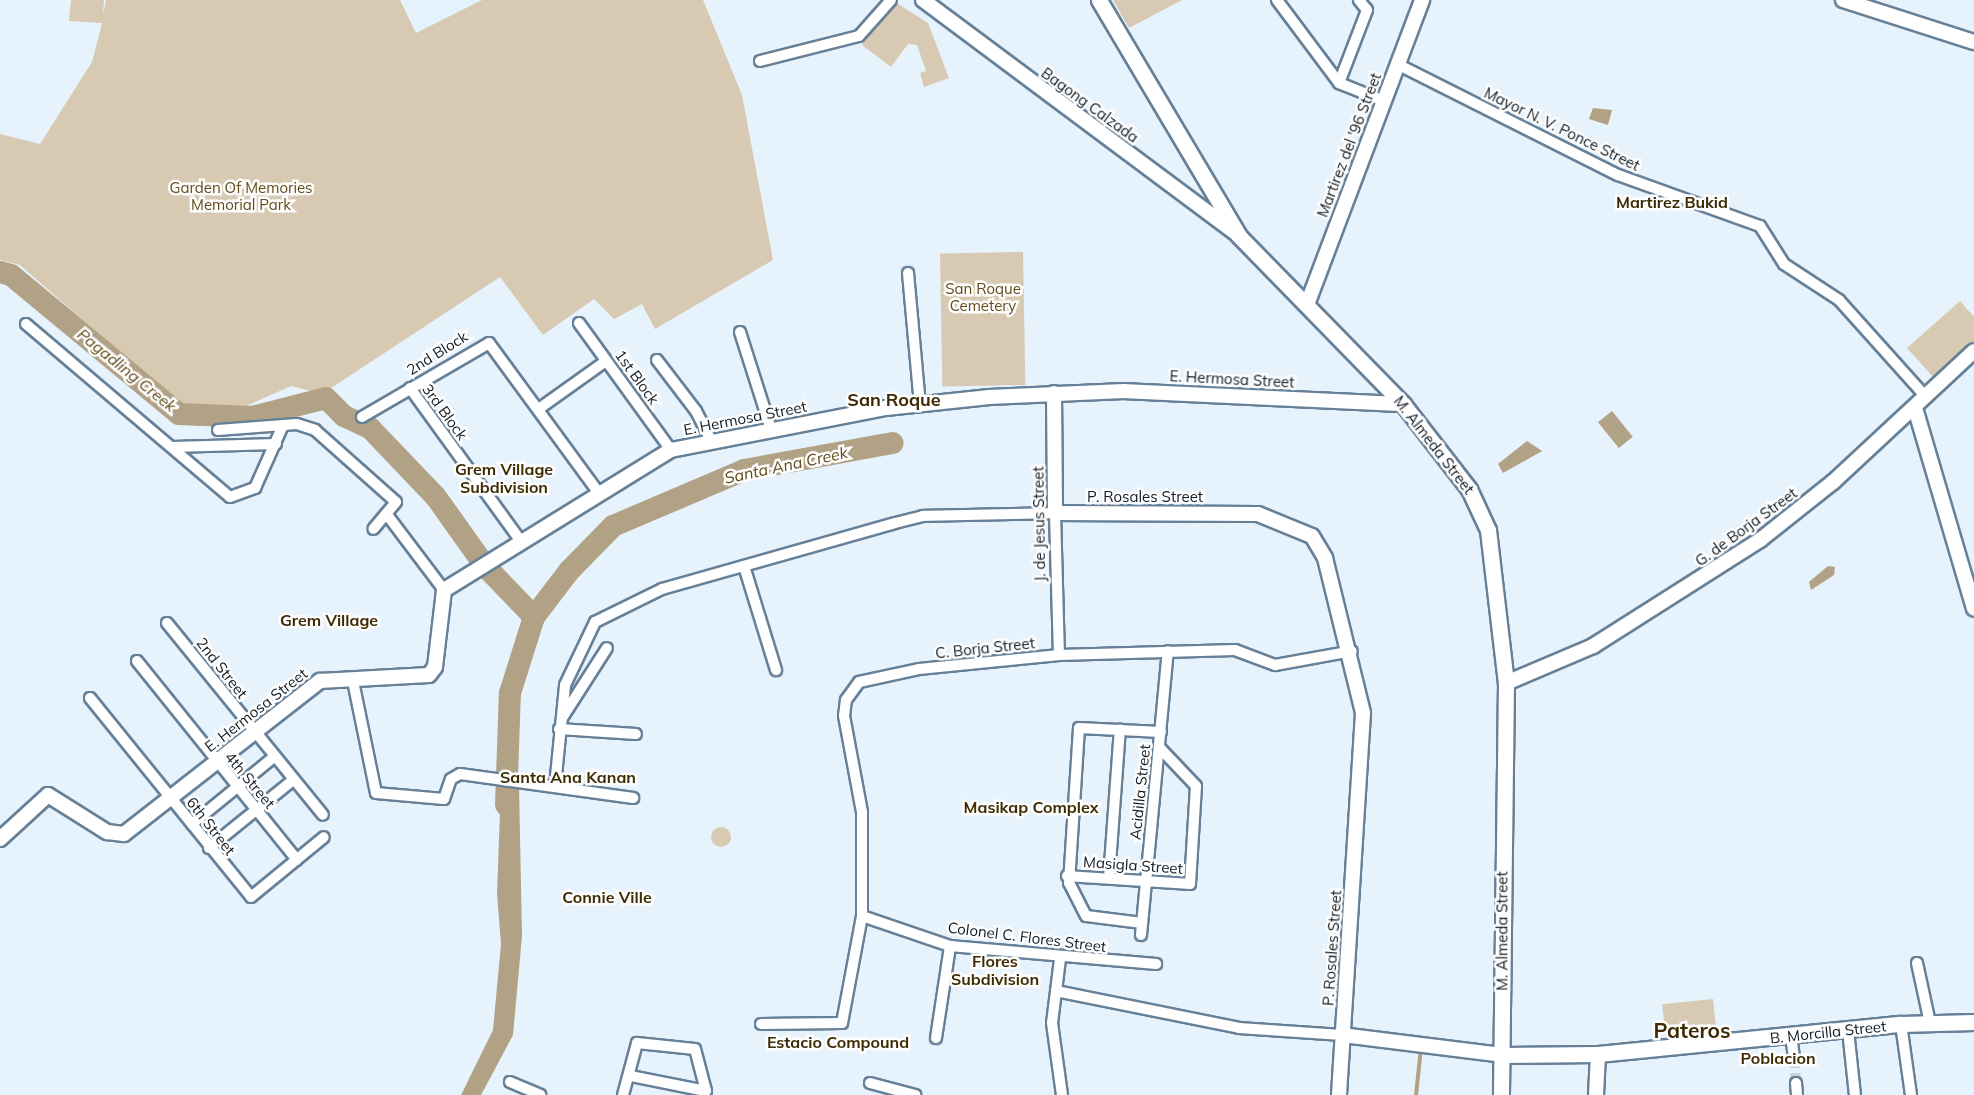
<!DOCTYPE html>
<html>
<head>
<meta charset="utf-8">
<style>
	body { margin:0 }
	#map { position:relative; width:1974px; height:1095px; overflow:hidden; background:#e6f2fc; font-family:Mulish,sans-serif }
	div>[style] { position:absolute }
	.green>* { inset:0; background:#d8cab2; transform-origin:0 0 }
	.round { border-radius:50% }
	.water>* { inset:0; background:#b1a185; transform-origin:0 0 }
	.stream>* { height:4px; margin:-2px; padding:0 2px; transform-origin:2px; border-radius:2px; background:#b1a185 }
	.river>* { height:22px; margin:-11px; padding:0 11px; transform-origin:11px; border-radius:11px; background:#b1a185 }
	.minor-tunnel>* { height:10px; margin-top:-5px; transform-origin:0; background:repeating-linear-gradient(90deg,#c6d2dc 0 10px,transparent 0 15px) }
	.roads { filter:drop-shadow(2px 0 #668098) drop-shadow(-2px 0 #668098) drop-shadow(0 2px #668098) drop-shadow(0 -2px #668098) }
	.minor>* { height:10px; margin:-5px; padding:0 5px; transform-origin:5px; border-radius:5px; background:#fff }
	.tertiary>* { height:14px; margin:-7px; padding:0 7px; transform-origin:7px; border-radius:7px; background:#fff }
	.secondary>* { height:15px; margin:-7.5px; padding:0 7.5px; transform-origin:7.5px; border-radius:7.5px; background:#fff }
	span { translate:-50% -50%; white-space:nowrap; text-align:center; line-height:1.15; -webkit-text-stroke:5px #fdfdfd; paint-order:stroke }
	.street-label { font-size:15px; color:#111b24 }
	.park-label { font-size:15px; color:#644b1a }
	.neighbourhood-label { font-size:16px; color:#3e2b03; font-weight:700 }
	.water-label { font-size:16px; color:#624a19; font-style:italic }
	.quarter-label { font-size:18px; color:#3e2b03; font-weight:700 }
	.district-label { font-size:21px; color:#3e2b03; font-weight:700 }
</style>
</head>
<body>
<div id="map">
	<div class="green">
		<div style="clip-path:polygon(71px 0,104px 0,103px 15px,106px 0,400px 0,416px 33px,482px 0,703px 0,742px 95px,773px 260px,655px 329px,642px 304px,614px 319px,594px 299px,543px 335px,500px 277px,322px 394px,291px 386px,242px 408px,177px 403px,20px 265px,0 260px,0 134px,40px 144px,92px 62px,102px 23px,69px 21px)"></div>
		<div style="clip-path:polygon(1113px 0,1182px 0,1129px 28px)"></div>
		<div style="clip-path:polygon(895px 2px,928px 23px,949px 78px,924px 87px,920px 73px,926px 71px,917px 45px,908px 44px,891px 67px,862px 45px)"></div>
		<div style="left:1023px;top:252px;width:133px;height:83px;rotate:89deg"></div>
		<div style="clip-path:polygon(1960px 301px,1974px 317px,1974px 341px,1934px 378px,1907px 348px)"></div>
		<div class="round" style="left:711px;top:827px;width:20px;height:20px"></div>
		<div style="left:1713px;top:999px;width:38px;height:51px;rotate:84deg"></div>
	</div>
	<div class="water">
		<div style="clip-path:polygon(1593px 108px,1612px 110px,1608px 125px,1589px 119px)"></div>
		<div style="left:1612px;top:411px;width:33px;height:18px;rotate:51deg"></div>
		<div style="clip-path:polygon(1527px 441px,1542px 451px,1503px 473px,1498px 464px)"></div>
		<div style="clip-path:polygon(1828px 566px,1835px 567px,1834px 575px,1811px 590px,1809px 582px)"></div>
		<div style="clip-path:polygon(501px 785px,519px 786px,522px 936px,513px 1035px,481px 1095px,461px 1095px,493px 1030px,501px 944px,497px 894px)"></div>
	</div>
	<div class="stream">
		<div style="left:1416px;top:1095px;width:47px;rotate:-83.9deg"></div>
	</div>
	<div class="river">
		<div style="left:0;top:272px;width:11px;rotate:15deg"></div>
		<div style="left:11px;top:275px;width:218px;rotate:39.6deg"></div>
		<div style="left:179px;top:414px;width:73px;rotate:2.4deg"></div>
		<div style="left:252px;top:417px;width:76px;rotate:-14.4deg"></div>
		<div style="left:326px;top:398px;width:25px;rotate:45deg"></div>
		<div style="left:344px;top:416px;width:29px;rotate:25deg"></div>
		<div style="left:370px;top:428px;width:95px;rotate:46.3deg"></div>
		<div style="left:436px;top:497px;width:85px;rotate:54.6deg"></div>
		<div style="left:485px;top:566px;width:71px;rotate:46.1deg"></div>
		<div style="left:506px;top:805px;width:112px;rotate:-88deg"></div>
		<div style="left:510px;top:693px;width:80px;rotate:-72.5deg"></div>
		<div style="left:534px;top:617px;width:58px;rotate:-52.7deg"></div>
		<div style="left:569px;top:571px;width:63px;rotate:-45.6deg"></div>
		<div style="left:613px;top:526px;width:142px;rotate:-23.1deg"></div>
		<div style="left:744px;top:470px;width:151px;rotate:-10.3deg"></div>
	</div>
	<div class="minor-tunnel">
		<div style="left:1794px;top:1058px;width:25px;rotate:85deg"></div>
	</div>
	<div class="roads">
		<div class="minor">
			<div style="left:1277px;top:0;width:104px;rotate:53.2deg"></div>
			<div style="left:1339px;top:83px;width:48px;rotate:21.8deg"></div>
			<div style="left:760px;top:61px;width:102px;rotate:-14.2deg"></div>
			<div style="left:859px;top:36px;width:48px;rotate:-48.4deg"></div>
			<div style="left:1397px;top:64px;width:247px;rotate:26.7deg"></div>
			<div style="left:1618px;top:175px;width:151px;rotate:19.8deg"></div>
			<div style="left:1760px;top:226px;width:45px;rotate:57.7deg"></div>
			<div style="left:1784px;top:264px;width:66px;rotate:33.2deg"></div>
			<div style="left:1839px;top:300px;width:130px;rotate:48.1deg"></div>
			<div style="left:1339px;top:83px;width:78px;rotate:-69deg"></div>
			<div style="left:1367px;top:10px;width:13px;rotate:-129deg"></div>
			<div style="left:908px;top:273px;width:132px;rotate:84.8deg"></div>
			<div style="left:579px;top:323px;width:157px;rotate:54.1deg"></div>
			<div style="left:26px;top:324px;width:267px;rotate:40.3deg"></div>
			<div style="left:230px;top:497px;width:27px;rotate:-20deg"></div>
			<div style="left:255px;top:488px;width:69px;rotate:-66deg"></div>
			<div style="left:740px;top:332px;width:102px;rotate:72.3deg"></div>
			<div style="left:657px;top:360px;width:64px;rotate:52.6deg"></div>
			<div style="left:696px;top:411px;width:31px;rotate:63deg"></div>
			<div style="left:410px;top:388px;width:188px;rotate:54.1deg"></div>
			<div style="left:540px;top:408px;width:81px;rotate:-35.5deg"></div>
			<div style="left:362px;top:417px;width:147px;rotate:-30.2deg"></div>
			<div style="left:489px;top:343px;width:185px;rotate:53.8deg"></div>
			<div style="left:218px;top:430px;width:79px;rotate:-4.3deg"></div>
			<div style="left:297px;top:424px;width:19px;rotate:18deg"></div>
			<div style="left:315px;top:430px;width:108px;rotate:41.6deg"></div>
			<div style="left:396px;top:502px;width:35px;rotate:130deg"></div>
			<div style="left:173px;top:447px;width:103px;rotate:-1.7deg"></div>
			<div style="left:388px;top:516px;width:93px;rotate:52.9deg"></div>
			<div style="left:744px;top:566px;width:109px;rotate:72.9deg"></div>
			<div style="left:167px;top:623px;width:247px;rotate:50.9deg"></div>
			<div style="left:137px;top:661px;width:255px;rotate:51.2deg"></div>
			<div style="left:353px;top:681px;width:114px;rotate:78.4deg"></div>
			<div style="left:376px;top:793px;width:68px;rotate:5deg"></div>
			<div style="left:444px;top:799px;width:21px;rotate:-71deg"></div>
			<div style="left:451px;top:779px;width:10px;rotate:-29deg"></div>
			<div style="left:460px;top:774px;width:175px;rotate:7.9deg"></div>
			<div style="left:90px;top:698px;width:256px;rotate:51deg"></div>
			<div style="left:251px;top:897px;width:94px;rotate:-39.4deg"></div>
			<div style="left:562px;top:718px;width:83px;rotate:-57.3deg"></div>
			<div style="left:559px;top:729px;width:77px;rotate:3.7deg"></div>
			<div style="left:555px;top:786px;width:101px;rotate:-84.3deg"></div>
			<div style="left:565px;top:685px;width:70px;rotate:-64.5deg"></div>
			<div style="left:595px;top:622px;width:75px;rotate:-26.2deg"></div>
			<div style="left:662px;top:589px;width:242px;rotate:-15.8deg"></div>
			<div style="left:895px;top:523px;width:29px;rotate:-14deg"></div>
			<div style="left:923px;top:516px;width:132px;rotate:-1.3deg"></div>
			<div style="left:1055px;top:513px;width:142px;rotate:88.4deg"></div>
			<div style="left:192px;top:824px;width:106px;rotate:-39.3deg"></div>
			<div style="left:209px;top:848px;width:108px;rotate:-39deg"></div>
			<div style="left:1067px;top:876px;width:123px;rotate:3.7deg"></div>
			<div style="left:1190px;top:884px;width:98px;rotate:-86.5deg"></div>
			<div style="left:1196px;top:786px;width:52px;rotate:-133.5deg"></div>
			<div style="left:1109px;top:878px;width:149px;rotate:-85.8deg"></div>
			<div style="left:862px;top:916px;width:93px;rotate:18.8deg"></div>
			<div style="left:950px;top:946px;width:207px;rotate:5deg"></div>
			<div style="left:1142px;top:923px;width:56px;rotate:-172.9deg"></div>
			<div style="left:1086px;top:916px;width:37px;rotate:-117deg"></div>
			<div style="left:1069px;top:883px;width:155px;rotate:-86.3deg"></div>
			<div style="left:1079px;top:728px;width:82px;rotate:2.8deg"></div>
			<div style="left:1141px;top:935px;width:285px;rotate:-84.6deg"></div>
			<div style="left:1060px;top:959px;width:64px;rotate:97.1deg"></div>
			<div style="left:1052px;top:1023px;width:73px;rotate:82.1deg"></div>
			<div style="left:1917px;top:963px;width:61px;rotate:77.8deg"></div>
			<div style="left:1056px;top:991px;width:187px;rotate:11.4deg"></div>
			<div style="left:1239px;top:1028px;width:103px;rotate:3.9deg"></div>
			<div style="left:761px;top:1024px;width:81px;rotate:-0.7deg"></div>
			<div style="left:842px;top:1023px;width:109px;rotate:-79.4deg"></div>
			<div style="left:862px;top:916px;width:104px;rotate:-90deg"></div>
			<div style="left:862px;top:812px;width:98px;rotate:-100.6deg"></div>
			<div style="left:844px;top:716px;width:16px;rotate:-83deg"></div>
			<div style="left:846px;top:700px;width:22px;rotate:-54deg"></div>
			<div style="left:859px;top:682px;width:61px;rotate:-12.2deg"></div>
			<div style="left:919px;top:669px;width:141px;rotate:-5.7deg"></div>
			<div style="left:1059px;top:655px;width:176px;rotate:-1.6deg"></div>
			<div style="left:1235px;top:650px;width:43px;rotate:20.6deg"></div>
			<div style="left:1275px;top:665px;width:78px;rotate:-10.3deg"></div>
			<div style="left:1901px;top:1024px;width:72px;rotate:82deg"></div>
			<div style="left:1848px;top:1030px;width:65px;rotate:83.9deg"></div>
			<div style="left:1791px;top:1036px;width:22px;rotate:82deg"></div>
			<div style="left:936px;top:1038px;width:93px;rotate:-81.3deg"></div>
			<div style="left:510px;top:1082px;width:33px;rotate:23deg"></div>
			<div style="left:870px;top:1083px;width:47px;rotate:14.9deg"></div>
			<div style="left:1796px;top:1083px;width:12px;rotate:85deg"></div>
			<div style="left:623px;top:1095px;width:54px;rotate:-74.9deg"></div>
			<div style="left:637px;top:1043px;width:58px;rotate:5.9deg"></div>
			<div style="left:695px;top:1049px;width:43px;rotate:75.3deg"></div>
			<div style="left:706px;top:1091px;width:76px;rotate:-168.7deg"></div>
		</div>
		<div class="tertiary">
			<div style="left:923px;top:0;width:393px;rotate:36.7deg"></div>
			<div style="left:1843px;top:0;width:138px;rotate:17.8deg"></div>
			<div style="left:1308px;top:302px;width:323px;rotate:-69.3deg"></div>
			<div style="left:1054px;top:393px;width:120px;rotate:89.5deg"></div>
			<div style="left:1055px;top:513px;width:203px;rotate:0.3deg"></div>
			<div style="left:1258px;top:514px;width:58px;rotate:22.2deg"></div>
			<div style="left:1312px;top:536px;width:26px;rotate:59deg"></div>
			<div style="left:1325px;top:558px;width:160px;rotate:76.2deg"></div>
			<div style="left:1363px;top:713px;width:383px;rotate:93.6deg"></div>
			<div style="left:1915px;top:408px;width:209px;rotate:73.6deg"></div>
			<div style="left:1506px;top:683px;width:95px;rotate:-23deg"></div>
			<div style="left:1593px;top:646px;width:198px;rotate:-32.4deg"></div>
			<div style="left:1760px;top:540px;width:93px;rotate:-38.5deg"></div>
			<div style="left:1833px;top:482px;width:192px;rotate:-42.9deg"></div>
			<div style="left:0;top:839px;width:65px;rotate:-42.5deg"></div>
			<div style="left:48px;top:795px;width:70px;rotate:32.1deg"></div>
			<div style="left:107px;top:832px;width:17px;rotate:7deg"></div>
			<div style="left:124px;top:834px;width:249px;rotate:-38deg"></div>
			<div style="left:320px;top:681px;width:109px;rotate:-3.2deg"></div>
			<div style="left:429px;top:675px;width:10px;rotate:-53deg"></div>
			<div style="left:435px;top:667px;width:78px;rotate:-83.3deg"></div>
			<div style="left:444px;top:590px;width:267px;rotate:-31.7deg"></div>
			<div style="left:671px;top:450px;width:219px;rotate:-11.1deg"></div>
			<div style="left:886px;top:408px;width:104px;rotate:-6.1deg"></div>
			<div style="left:989px;top:397px;width:135px;rotate:-2.5deg"></div>
			<div style="left:1124px;top:391px;width:279px;rotate:2.7deg"></div>
			<div style="left:1342px;top:1035px;width:162px;rotate:7.1deg"></div>
			<div style="left:1596px;top:1095px;width:41px;rotate:-87.2deg"></div>
		</div>
		<div class="secondary">
			<div style="left:1099px;top:0;width:274px;rotate:59.3deg"></div>
			<div style="left:1239px;top:236px;width:235px;rotate:45.7deg"></div>
			<div style="left:1403px;top:404px;width:108px;rotate:52.2deg"></div>
			<div style="left:1469px;top:489px;width:45px;rotate:65.1deg"></div>
			<div style="left:1488px;top:530px;width:154px;rotate:83.3deg"></div>
			<div style="left:1506px;top:683px;width:412px;rotate:90.7deg"></div>
			<div style="left:1503px;top:1055px;width:95px;rotate:-0.6deg"></div>
			<div style="left:1598px;top:1054px;width:304px;rotate:-5.7deg"></div>
			<div style="left:1901px;top:1024px;width:73px;rotate:-1.6deg"></div>
		</div>
	</div>
	<div class="street-label">
		<span style="left:1090px;top:105px;rotate:36deg">Bagong Calzada</span>
		<span style="left:1562px;top:129px;rotate:26deg">Mayor N. V. Ponce Street</span>
		<span style="left:1349px;top:145px;rotate:-69deg">Martirez del '96 Street</span>
		<span style="left:437px;top:353px;rotate:-32deg">2nd Block</span>
		<span style="left:637px;top:377px;rotate:54deg">1st Block</span>
		<span style="left:1232px;top:379px;rotate:3deg">E. Hermosa Street</span>
		<span style="left:445px;top:412px;rotate:54deg">3rd Block</span>
		<span style="left:745px;top:418px;rotate:-11deg">E. Hermosa Street</span>
		<span style="left:1434px;top:445px;rotate:52deg">M. Almeda Street</span>
		<span style="left:1145px;top:497px">P. Rosales Street</span>
		<span style="left:1039px;top:524px;rotate:-91deg">J. de Jesus Street</span>
		<span style="left:1746px;top:527px;rotate:-36deg">G. de Borja Street</span>
		<span style="left:985px;top:648px;rotate:-6deg">C. Borja Street</span>
		<span style="left:222px;top:668px;rotate:52deg">2nd Street</span>
		<span style="left:256px;top:710px;rotate:-38deg">E. Hermosa Street</span>
		<span style="left:250px;top:780px;rotate:50deg">4th Street</span>
		<span style="left:1140px;top:792px;rotate:-84deg">Acidilla Street</span>
		<span style="left:211px;top:826px;rotate:52deg">6th Street</span>
		<span style="left:1133px;top:865px;rotate:4deg">Masigla Street</span>
		<span style="left:1502px;top:931px;rotate:-90deg">M. Almeda Street</span>
		<span style="left:1027px;top:937px;rotate:7deg">Colonel C. Flores Street</span>
		<span style="left:1332px;top:948px;rotate:-86deg">P. Rosales Street</span>
		<span style="left:1828px;top:1032px;rotate:-6deg">B. Morcilla Street</span>
	</div>
	<div class="park-label">
		<span style="left:241px;top:196px">Garden Of Memories<br>Memorial Park</span>
		<span style="left:983px;top:297px">San Roque<br>Cemetery</span>
	</div>
	<div class="neighbourhood-label">
		<span style="left:1672px;top:202px">Martirez Bukid</span>
		<span style="left:504px;top:478px">Grem Village<br>Subdivision</span>
		<span style="left:329px;top:620px">Grem Village</span>
		<span style="left:568px;top:777px">Santa Ana Kanan</span>
		<span style="left:1031px;top:807px">Masikap Complex</span>
		<span style="left:607px;top:897px">Connie Ville</span>
		<span style="left:995px;top:970px">Flores<br>Subdivision</span>
		<span style="left:838px;top:1042px">Estacio Compound</span>
		<span style="left:1778px;top:1058px">Poblacion</span>
	</div>
	<div class="water-label">
		<span style="left:127px;top:370px;rotate:39deg">Pagadling Creek</span>
		<span style="left:786px;top:465px;rotate:-12deg">Santa Ana Creek</span>
	</div>
	<div class="quarter-label">
		<span style="left:894px;top:400px">San Roque</span>
	</div>
	<div class="district-label">
		<span style="left:1692px;top:1030px">Pateros</span>
	</div>
</div>
</body>
</html>
